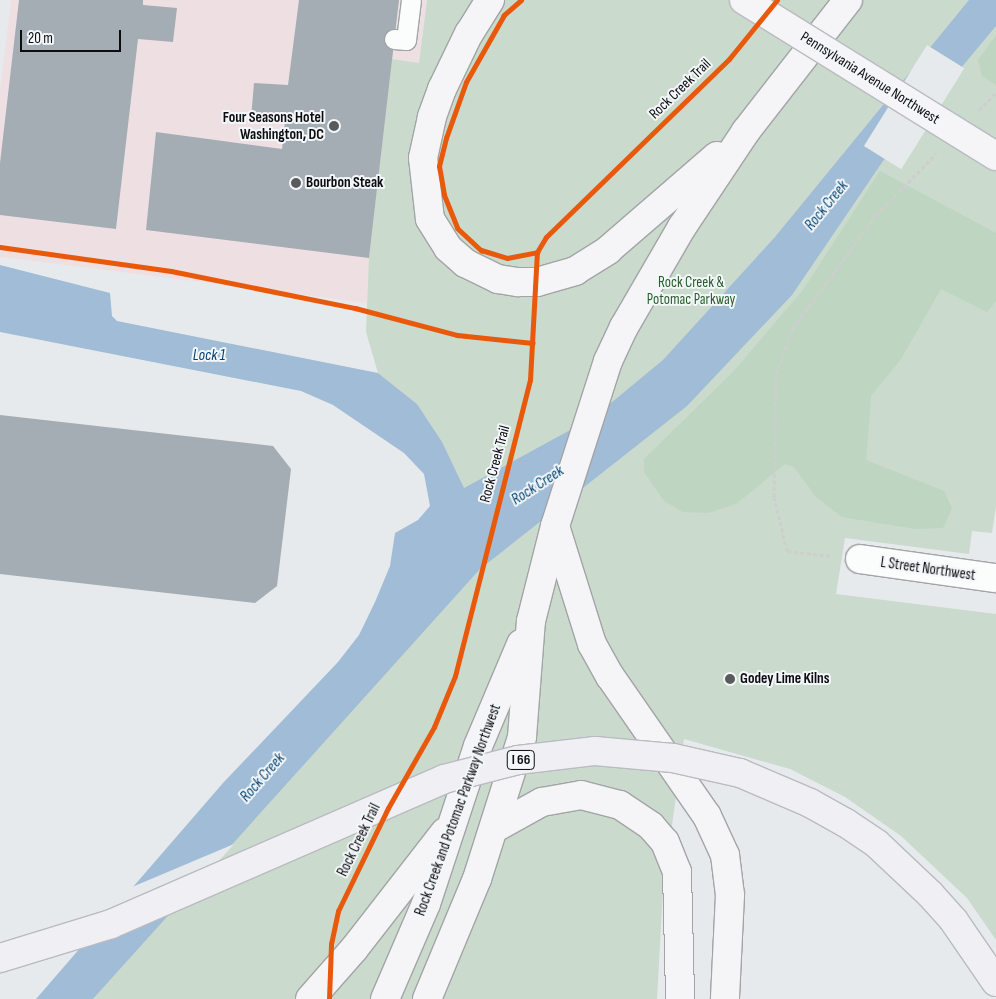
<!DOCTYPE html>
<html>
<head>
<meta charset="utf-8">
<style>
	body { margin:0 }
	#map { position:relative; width:996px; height:999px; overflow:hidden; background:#e7eaec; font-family:"Sofia Sans Condensed",sans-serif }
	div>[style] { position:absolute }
	.commercial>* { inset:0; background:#eee0e2 }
	.green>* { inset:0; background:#cadacc }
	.forest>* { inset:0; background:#bed5c1 }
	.water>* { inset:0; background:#a0bcd6 }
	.pier>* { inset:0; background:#e7eaec; transform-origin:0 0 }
	.building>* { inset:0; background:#a4adb4 }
	.path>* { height:3px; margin-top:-1.5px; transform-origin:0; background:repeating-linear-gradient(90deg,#cecece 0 4px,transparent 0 6.5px) }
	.roads { filter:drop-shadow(1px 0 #a2a4a6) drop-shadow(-1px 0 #a2a4a6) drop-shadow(0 1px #a2a4a6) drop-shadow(0 -1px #a2a4a6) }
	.lane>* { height:19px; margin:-9.5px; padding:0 9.5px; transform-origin:9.5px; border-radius:9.5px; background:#fbfcfc }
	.street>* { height:28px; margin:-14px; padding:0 14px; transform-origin:14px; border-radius:14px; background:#fbfcfc }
	.primary>* { height:28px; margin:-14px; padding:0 14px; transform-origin:14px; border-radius:14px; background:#f5f5f8 }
	.bridges { filter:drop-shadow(1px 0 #b9bbc1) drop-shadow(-1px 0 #b9bbc1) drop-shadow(0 1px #b9bbc1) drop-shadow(0 -1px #b9bbc1) }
	.primary-bridge>* { height:28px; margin:-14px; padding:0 14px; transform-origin:14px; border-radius:14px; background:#f5f5f8 }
	.highway-bridge>* { height:28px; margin:-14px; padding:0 14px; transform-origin:14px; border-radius:14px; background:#f0f0f4 }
	.cycleway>* { height:5px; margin:-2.5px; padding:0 2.5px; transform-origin:2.5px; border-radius:2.5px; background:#e8590c }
	.dots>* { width:14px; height:14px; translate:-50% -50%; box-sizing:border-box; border:2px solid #f3f7fa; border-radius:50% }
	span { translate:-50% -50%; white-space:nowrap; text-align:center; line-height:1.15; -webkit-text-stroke:4px #f3f7fa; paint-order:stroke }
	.shield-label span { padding:1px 4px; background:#f3f7fa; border:1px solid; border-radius:4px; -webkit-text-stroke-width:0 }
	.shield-label { font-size:14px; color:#0c0d0e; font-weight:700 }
	.street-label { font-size:15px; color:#0c0d0e }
	.poi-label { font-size:15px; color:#0c0d0e; font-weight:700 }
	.right { translate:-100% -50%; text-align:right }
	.left { translate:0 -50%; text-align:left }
	.park-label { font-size:15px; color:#285d2b }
	.water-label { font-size:16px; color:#00416e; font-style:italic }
	.scale { position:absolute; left:20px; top:30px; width:101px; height:22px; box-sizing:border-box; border:2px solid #0c0d0e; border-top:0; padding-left:6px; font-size:15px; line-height:18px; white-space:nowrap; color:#0c0d0e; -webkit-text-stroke:4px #f3f7fa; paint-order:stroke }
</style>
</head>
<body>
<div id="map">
	<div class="commercial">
		<div style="clip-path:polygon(11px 0,427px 0,419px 63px,392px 59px,367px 303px,0 257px,0 90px)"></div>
	</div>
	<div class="green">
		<div style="clip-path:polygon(427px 0,996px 0,996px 506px,992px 533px,972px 531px,969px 554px,845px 538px,836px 594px,996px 614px,996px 940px,967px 898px,901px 836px,845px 797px,790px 769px,684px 739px,663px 890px,657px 999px,93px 999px,479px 568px,417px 404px,378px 373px,366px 332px,369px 258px,392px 59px,419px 63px)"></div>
	</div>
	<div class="forest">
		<div style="clip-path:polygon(996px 35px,996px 85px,982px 76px,978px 60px)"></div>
		<div style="clip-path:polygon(880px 171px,996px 233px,996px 301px,987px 312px,941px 289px,901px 359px,871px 396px,866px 460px,944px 491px,952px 508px,943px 528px,916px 529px,842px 517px,816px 497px,794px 467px,785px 464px,736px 504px,708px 513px,683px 512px,664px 501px,644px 472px,644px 459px,733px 372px,803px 290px)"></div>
	</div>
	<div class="water">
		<div style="clip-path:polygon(969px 0,996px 0,996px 26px,883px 161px,792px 295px,687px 406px,480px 569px,93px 999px,36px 999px,223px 783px,338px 662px,359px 635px,375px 602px,390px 566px,395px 533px,418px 520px,430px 506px,424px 474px,404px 453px,333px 405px,301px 391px,0 332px,0 265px,110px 293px,112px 316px,117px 321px,378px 373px,417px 404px,442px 442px,464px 488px,594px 417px,663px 360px,775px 237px)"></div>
	</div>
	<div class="pier">
		<div style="left:927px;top:45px;width:44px;height:119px;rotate:32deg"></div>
		<div style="clip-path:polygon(234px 844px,174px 911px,72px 951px,125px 890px)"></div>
	</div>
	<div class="building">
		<div style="clip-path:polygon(19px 0,143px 0,143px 5px,177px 8px,173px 42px,138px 39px,116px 229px,0 215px,0 163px)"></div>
		<div style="clip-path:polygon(299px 0,399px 0,369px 258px,146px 230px,156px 132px,282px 149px,285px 121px,251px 118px,254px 83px,288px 85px)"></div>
		<div style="clip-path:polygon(0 415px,273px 446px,291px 469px,277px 586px,255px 603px,0 574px)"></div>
	</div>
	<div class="path">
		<div style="left:979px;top:110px;width:24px;rotate:-45deg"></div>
		<div style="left:830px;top:556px;width:43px;rotate:-173.4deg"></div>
		<div style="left:787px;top:551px;width:56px;rotate:-103.5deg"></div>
		<div style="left:774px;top:497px;width:123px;rotate:-89.1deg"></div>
		<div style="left:776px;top:374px;width:49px;rotate:-69.7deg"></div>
		<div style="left:793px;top:328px;width:140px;rotate:-53.7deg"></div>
		<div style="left:876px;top:215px;width:86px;rotate:-45.5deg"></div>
	</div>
	<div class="roads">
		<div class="lane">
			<div style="left:394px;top:39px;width:12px;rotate:5deg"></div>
			<div style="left:406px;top:40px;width:40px;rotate:-82.9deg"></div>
		</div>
		<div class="street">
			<div style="left:860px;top:559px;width:137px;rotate:8deg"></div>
		</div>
		<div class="primary">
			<div style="left:490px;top:0;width:39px;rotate:122deg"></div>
			<div style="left:469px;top:33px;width:62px;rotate:115.7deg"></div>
			<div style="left:442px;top:89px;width:30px;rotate:110deg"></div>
			<div style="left:432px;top:117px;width:42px;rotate:102.4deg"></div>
			<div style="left:423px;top:158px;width:61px;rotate:83.5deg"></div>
			<div style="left:430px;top:219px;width:34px;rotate:58deg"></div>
			<div style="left:448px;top:248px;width:23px;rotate:41deg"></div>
			<div style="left:465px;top:263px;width:37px;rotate:26deg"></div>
			<div style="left:498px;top:279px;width:20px;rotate:9deg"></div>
			<div style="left:518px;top:282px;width:19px"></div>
			<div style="left:537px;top:282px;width:40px;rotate:-16deg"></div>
			<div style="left:575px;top:271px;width:39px;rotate:-32deg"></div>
			<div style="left:608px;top:250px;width:144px;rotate:-40.8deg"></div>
			<div style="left:555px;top:526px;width:124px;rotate:72.6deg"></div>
			<div style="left:592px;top:644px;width:37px;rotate:61deg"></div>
			<div style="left:610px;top:676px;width:170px;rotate:55.3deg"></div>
			<div style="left:707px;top:816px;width:43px;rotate:65.2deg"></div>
			<div style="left:725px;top:855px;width:40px;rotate:82.9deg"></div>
			<div style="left:730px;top:895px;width:104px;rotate:92.8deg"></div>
			<div style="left:495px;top:828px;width:54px;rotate:-29deg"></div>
			<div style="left:542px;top:802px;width:40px;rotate:-10deg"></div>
			<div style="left:581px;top:795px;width:40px;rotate:14.4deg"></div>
			<div style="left:620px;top:805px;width:37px;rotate:34deg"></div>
			<div style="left:651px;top:826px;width:21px;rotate:49deg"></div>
			<div style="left:665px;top:842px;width:32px;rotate:68deg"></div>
			<div style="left:677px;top:872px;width:127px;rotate:88.6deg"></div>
			<div style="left:310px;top:999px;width:67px;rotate:-48.7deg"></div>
			<div style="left:354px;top:949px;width:148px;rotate:-52.1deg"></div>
			<div style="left:385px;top:999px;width:103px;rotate:-66.7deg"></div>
			<div style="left:426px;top:904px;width:166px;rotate:-71.8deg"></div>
			<div style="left:478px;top:746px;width:111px;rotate:-67.1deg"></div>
			<div style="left:427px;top:999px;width:130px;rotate:-67.4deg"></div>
			<div style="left:477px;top:879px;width:149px;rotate:-72.4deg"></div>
			<div style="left:522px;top:737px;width:116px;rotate:-85.6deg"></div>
			<div style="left:531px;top:621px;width:98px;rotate:-75.8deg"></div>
			<div style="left:555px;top:526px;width:173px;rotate:-72.2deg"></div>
			<div style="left:608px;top:361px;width:38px;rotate:-65deg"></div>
			<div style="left:624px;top:327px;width:116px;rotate:-59.9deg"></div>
			<div style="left:682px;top:227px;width:115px;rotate:-56.3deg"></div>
			<div style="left:746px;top:131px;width:166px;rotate:-52.1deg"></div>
		</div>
	</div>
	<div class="bridges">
		<div class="primary-bridge">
			<div style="left:744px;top:0;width:296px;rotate:31.8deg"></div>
		</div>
		<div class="highway-bridge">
			<div style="left:0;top:958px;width:116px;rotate:-17deg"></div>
			<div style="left:111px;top:924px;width:363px;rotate:-23.5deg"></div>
			<div style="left:444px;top:779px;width:76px;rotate:-14.4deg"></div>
			<div style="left:518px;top:760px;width:78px;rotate:-6.7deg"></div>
			<div style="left:595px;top:751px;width:78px;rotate:5.1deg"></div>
			<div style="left:673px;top:758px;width:69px;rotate:12.6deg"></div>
			<div style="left:740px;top:773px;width:76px;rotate:23.2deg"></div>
			<div style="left:810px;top:803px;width:41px;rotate:29.1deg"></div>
			<div style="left:846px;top:823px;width:37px;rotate:34deg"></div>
			<div style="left:877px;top:844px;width:73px;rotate:43.3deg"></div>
			<div style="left:930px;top:894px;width:36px;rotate:48deg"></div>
			<div style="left:954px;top:921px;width:74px;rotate:55.5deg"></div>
		</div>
	</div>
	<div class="cycleway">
		<div style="left:521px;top:0;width:23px;rotate:139deg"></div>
		<div style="left:504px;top:15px;width:77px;rotate:119.6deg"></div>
		<div style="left:466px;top:82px;width:59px;rotate:109.7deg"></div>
		<div style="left:446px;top:138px;width:29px;rotate:104deg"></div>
		<div style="left:439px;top:166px;width:29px;rotate:80deg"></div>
		<div style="left:444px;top:195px;width:35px;rotate:68deg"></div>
		<div style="left:457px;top:228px;width:33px;rotate:43deg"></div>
		<div style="left:481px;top:250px;width:27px;rotate:17deg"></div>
		<div style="left:507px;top:258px;width:31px;rotate:-11deg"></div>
		<div style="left:0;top:247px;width:173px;rotate:8deg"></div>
		<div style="left:171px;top:271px;width:188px;rotate:11.4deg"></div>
		<div style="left:355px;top:308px;width:106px;rotate:14.8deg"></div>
		<div style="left:457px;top:335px;width:76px;rotate:6deg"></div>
		<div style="left:329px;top:999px;width:55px;rotate:-87.9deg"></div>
		<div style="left:331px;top:944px;width:34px;rotate:-78deg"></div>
		<div style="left:338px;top:911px;width:114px;rotate:-64.1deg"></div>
		<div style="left:388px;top:808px;width:93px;rotate:-60.4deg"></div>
		<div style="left:434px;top:727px;width:55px;rotate:-67.6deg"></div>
		<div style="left:455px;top:676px;width:305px;rotate:-75.8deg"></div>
		<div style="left:530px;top:380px;width:128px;rotate:-86.9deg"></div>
		<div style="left:537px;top:252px;width:17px;rotate:-59deg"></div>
		<div style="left:546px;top:237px;width:255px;rotate:-44.2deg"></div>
		<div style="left:729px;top:59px;width:76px;rotate:-50.9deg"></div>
	</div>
	<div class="dots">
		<div style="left:334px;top:126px;background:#595a5c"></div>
		<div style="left:296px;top:183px;background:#595a5c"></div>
		<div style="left:730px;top:679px;background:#595a5c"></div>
	</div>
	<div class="shield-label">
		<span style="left:521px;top:760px">I 66</span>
	</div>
	<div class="street-label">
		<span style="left:870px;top:78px;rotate:32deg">Pennsylvania Avenue Northwest</span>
		<span style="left:680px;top:89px;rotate:-44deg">Rock Creek Trail</span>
		<span style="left:495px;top:464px;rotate:-75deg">Rock Creek Trail</span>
		<span style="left:928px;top:569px;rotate:8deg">L Street Northwest</span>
		<span style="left:458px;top:810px;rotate:-70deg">Rock Creek and Potomac Parkway Northwest</span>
		<span style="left:359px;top:840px;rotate:-64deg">Rock Creek Trail</span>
	</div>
	<div class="poi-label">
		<span class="right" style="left:324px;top:126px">Four Seasons Hotel<br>Washington, DC</span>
		<span class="left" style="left:306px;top:183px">Bourbon Steak</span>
		<span class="left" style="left:740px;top:679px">Godey Lime Kilns</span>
	</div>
	<div class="park-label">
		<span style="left:691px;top:291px">Rock Creek &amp;<br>Potomac Parkway</span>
	</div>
	<div class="water-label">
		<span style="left:827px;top:206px;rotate:-51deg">Rock Creek</span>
		<span style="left:209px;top:356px">Lock 1</span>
		<span style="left:538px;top:486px;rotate:-33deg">Rock Creek</span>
		<span style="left:263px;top:778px;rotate:-49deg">Rock Creek</span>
	</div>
	<div class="scale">20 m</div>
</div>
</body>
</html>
